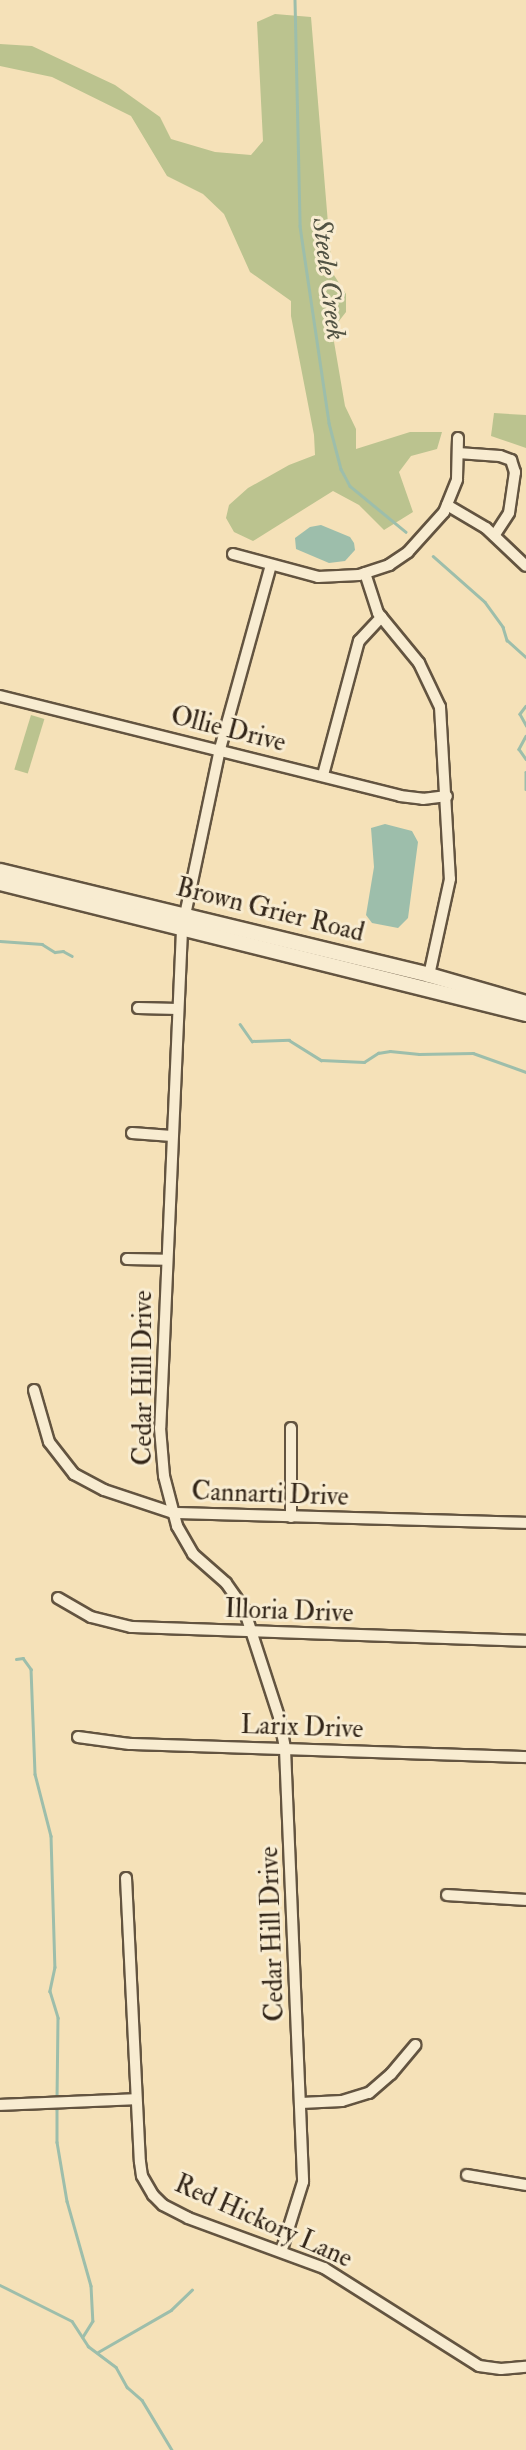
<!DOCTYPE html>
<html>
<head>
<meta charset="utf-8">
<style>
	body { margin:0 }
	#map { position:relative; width:526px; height:2450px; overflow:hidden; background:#f5e1b8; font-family:"IM FELL Double Pica",serif }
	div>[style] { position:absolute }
	.green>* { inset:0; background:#bbc38f; transform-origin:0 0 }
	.water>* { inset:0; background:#9dbeab }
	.stream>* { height:2.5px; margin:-1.25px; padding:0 1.25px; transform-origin:1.25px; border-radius:1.25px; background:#9dbeab }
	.roads { filter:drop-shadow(2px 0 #635440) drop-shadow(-2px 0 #635440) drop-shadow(0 2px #635440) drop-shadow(0 -2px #635440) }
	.minor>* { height:10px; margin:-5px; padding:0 5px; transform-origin:5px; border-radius:5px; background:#f8ecd1 }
	.secondary>* { height:14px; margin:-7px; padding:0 7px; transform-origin:7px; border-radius:7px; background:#f8ecd1 }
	span { translate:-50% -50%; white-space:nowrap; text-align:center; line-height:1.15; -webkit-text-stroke:6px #f8ecd1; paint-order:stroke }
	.street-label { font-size:26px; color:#322518 }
	.water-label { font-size:28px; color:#525344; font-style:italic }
</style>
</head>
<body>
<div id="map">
	<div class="green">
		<div style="clip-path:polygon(275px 14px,311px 17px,332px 272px,346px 294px,346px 312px,332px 330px,345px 406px,356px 429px,356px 449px,410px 432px,442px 432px,437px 449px,411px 456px,399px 472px,413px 512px,384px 530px,359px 505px,333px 491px,253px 541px,234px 532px,226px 518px,229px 505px,248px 488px,289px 465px,315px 455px,314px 435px,291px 316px,291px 301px,250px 272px,224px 214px,203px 194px,167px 176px,131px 116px,52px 77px,0 66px,0 44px,32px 46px,115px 85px,160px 117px,171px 139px,215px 152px,251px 155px,263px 141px,257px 22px)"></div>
		<div style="clip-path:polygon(494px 413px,526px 415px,526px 448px,491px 436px)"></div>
		<div style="left:31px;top:715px;width:14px;height:57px;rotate:17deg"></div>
	</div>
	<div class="water">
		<div style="clip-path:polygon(321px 525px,350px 537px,354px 543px,355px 550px,345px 561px,329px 563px,296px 549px,295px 538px,310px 527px)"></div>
		<div style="clip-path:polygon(385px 824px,412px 831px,418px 842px,408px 918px,398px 928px,372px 923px,366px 915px,374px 867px,371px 828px)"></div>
	</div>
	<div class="stream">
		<div style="left:295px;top:0;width:226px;rotate:88.7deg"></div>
		<div style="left:300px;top:226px;width:199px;rotate:81.6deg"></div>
		<div style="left:329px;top:423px;width:48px;rotate:75.4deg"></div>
		<div style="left:341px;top:469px;width:19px;rotate:62deg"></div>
		<div style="left:350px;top:486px;width:72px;rotate:39.4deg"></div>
		<div style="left:433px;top:556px;width:69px;rotate:41.5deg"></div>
		<div style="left:485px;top:602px;width:31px;rotate:54deg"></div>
		<div style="left:503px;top:627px;width:14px;rotate:73deg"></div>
		<div style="left:507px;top:640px;width:25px;rotate:42deg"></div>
		<div style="left:526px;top:706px;width:10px;rotate:127deg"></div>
		<div style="left:520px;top:714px;width:13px;rotate:61deg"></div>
		<div style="left:526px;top:736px;width:15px;rotate:118deg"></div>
		<div style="left:519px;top:749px;width:12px;rotate:55deg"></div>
		<div style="left:526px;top:772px;width:17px;rotate:90deg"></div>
		<div style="left:0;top:941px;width:42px;rotate:4.1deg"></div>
		<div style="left:42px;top:944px;width:15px;rotate:32deg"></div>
		<div style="left:55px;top:952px;width:8px;rotate:-7deg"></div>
		<div style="left:63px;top:951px;width:10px;rotate:29deg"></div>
		<div style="left:240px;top:1024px;width:21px;rotate:55deg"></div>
		<div style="left:252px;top:1041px;width:37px;rotate:-2deg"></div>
		<div style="left:289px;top:1040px;width:38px;rotate:32deg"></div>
		<div style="left:321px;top:1060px;width:43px;rotate:2.7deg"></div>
		<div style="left:364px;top:1062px;width:17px;rotate:-33deg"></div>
		<div style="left:378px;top:1053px;width:12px;rotate:-9deg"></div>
		<div style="left:390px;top:1051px;width:29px;rotate:6deg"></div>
		<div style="left:419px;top:1054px;width:54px;rotate:-1.1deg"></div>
		<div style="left:473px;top:1053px;width:56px;rotate:19.7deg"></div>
		<div style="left:16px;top:1659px;width:7px;rotate:-8deg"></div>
		<div style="left:23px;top:1658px;width:14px;rotate:54deg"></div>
		<div style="left:31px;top:1669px;width:105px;rotate:87.8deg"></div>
		<div style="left:35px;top:1774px;width:64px;rotate:75.5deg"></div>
		<div style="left:51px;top:1836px;width:131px;rotate:88.3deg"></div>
		<div style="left:55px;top:1967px;width:25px;rotate:102deg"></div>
		<div style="left:50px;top:1991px;width:28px;rotate:73deg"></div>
		<div style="left:58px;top:2018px;width:77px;rotate:90.7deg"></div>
		<div style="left:57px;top:2110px;width:32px;rotate:90deg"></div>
		<div style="left:57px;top:2142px;width:60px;rotate:80.4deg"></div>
		<div style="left:67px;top:2201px;width:88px;rotate:74.2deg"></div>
		<div style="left:91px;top:2286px;width:35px;rotate:87deg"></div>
		<div style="left:93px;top:2321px;width:19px;rotate:122deg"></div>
		<div style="left:0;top:2285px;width:80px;rotate:26.6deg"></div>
		<div style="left:72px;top:2321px;width:30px;rotate:57deg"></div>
		<div style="left:88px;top:2346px;width:35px;rotate:37deg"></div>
		<div style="left:116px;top:2367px;width:23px;rotate:61deg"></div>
		<div style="left:127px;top:2387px;width:20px;rotate:41deg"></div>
		<div style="left:142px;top:2400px;width:58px;rotate:59deg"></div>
		<div style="left:98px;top:2352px;width:84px;rotate:-29.9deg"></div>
		<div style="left:171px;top:2310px;width:29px;rotate:-44deg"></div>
	</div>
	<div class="roads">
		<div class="minor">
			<div style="left:458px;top:453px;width:42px;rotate:4.1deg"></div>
			<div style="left:500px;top:456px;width:12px;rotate:20deg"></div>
			<div style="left:511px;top:460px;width:13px;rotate:72deg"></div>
			<div style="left:515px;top:472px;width:41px;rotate:98.3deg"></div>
			<div style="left:509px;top:513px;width:27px;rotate:123deg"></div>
			<div style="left:447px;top:505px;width:45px;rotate:30.5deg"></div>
			<div style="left:486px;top:528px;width:55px;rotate:43.5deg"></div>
			<div style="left:233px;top:554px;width:88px;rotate:15.1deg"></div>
			<div style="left:318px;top:577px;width:41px;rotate:-2.8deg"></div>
			<div style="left:359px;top:575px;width:32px;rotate:-18deg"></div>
			<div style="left:389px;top:565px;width:23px;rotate:-34deg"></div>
			<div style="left:408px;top:552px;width:54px;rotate:-48deg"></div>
			<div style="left:444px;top:512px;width:35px;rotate:-68deg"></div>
			<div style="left:457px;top:479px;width:41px;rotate:-88.6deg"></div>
			<div style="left:271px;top:565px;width:191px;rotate:105.5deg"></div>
			<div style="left:220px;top:749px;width:185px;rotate:101.9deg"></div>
			<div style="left:182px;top:930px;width:498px;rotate:92.5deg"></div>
			<div style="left:160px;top:1428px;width:48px;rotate:85.2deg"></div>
			<div style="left:164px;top:1476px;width:52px;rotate:75.4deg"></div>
			<div style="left:177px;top:1526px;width:32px;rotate:60deg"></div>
			<div style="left:193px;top:1554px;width:44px;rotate:41.3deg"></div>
			<div style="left:226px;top:1583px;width:32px;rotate:55deg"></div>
			<div style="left:244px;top:1609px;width:114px;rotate:72deg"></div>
			<div style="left:279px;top:1717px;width:33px;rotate:79deg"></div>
			<div style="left:285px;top:1749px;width:433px;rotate:87.6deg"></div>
			<div style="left:303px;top:2182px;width:73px;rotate:107.4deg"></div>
			<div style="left:365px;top:573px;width:42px;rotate:72deg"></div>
			<div style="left:378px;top:613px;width:65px;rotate:50.6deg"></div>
			<div style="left:419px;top:663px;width:49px;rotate:64.5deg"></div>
			<div style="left:440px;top:707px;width:172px;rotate:86.7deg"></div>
			<div style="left:450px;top:879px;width:98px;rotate:102.3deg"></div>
			<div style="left:0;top:696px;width:412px;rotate:14deg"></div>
			<div style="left:400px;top:796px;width:23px;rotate:7deg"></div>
			<div style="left:423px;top:799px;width:24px;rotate:-7deg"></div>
			<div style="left:323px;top:775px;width:139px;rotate:-75deg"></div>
			<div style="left:359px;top:641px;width:33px;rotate:-47deg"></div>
			<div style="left:138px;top:1008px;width:40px;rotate:1.4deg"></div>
			<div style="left:132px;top:1133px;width:40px;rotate:4.3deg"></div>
			<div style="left:127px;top:1259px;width:39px;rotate:1deg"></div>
			<div style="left:34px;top:1390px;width:54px;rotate:73.9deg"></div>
			<div style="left:49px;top:1442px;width:41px;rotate:52deg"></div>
			<div style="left:74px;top:1474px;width:34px;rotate:28deg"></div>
			<div style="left:104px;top:1490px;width:73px;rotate:18.4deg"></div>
			<div style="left:173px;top:1513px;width:353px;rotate:1.6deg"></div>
			<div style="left:291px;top:1517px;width:89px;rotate:-90deg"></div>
			<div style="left:58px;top:1598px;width:38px;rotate:30deg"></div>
			<div style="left:91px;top:1617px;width:41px;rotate:14deg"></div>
			<div style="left:131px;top:1627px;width:395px;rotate:2deg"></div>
			<div style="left:78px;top:1737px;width:52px;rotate:7.7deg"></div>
			<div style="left:130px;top:1744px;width:396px;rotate:1.9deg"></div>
			<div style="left:126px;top:1878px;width:284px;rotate:87.2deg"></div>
			<div style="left:140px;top:2162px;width:14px;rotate:82deg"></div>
			<div style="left:142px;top:2176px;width:22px;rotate:60deg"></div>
			<div style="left:153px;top:2195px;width:14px;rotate:45deg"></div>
			<div style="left:163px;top:2205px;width:28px;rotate:27deg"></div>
			<div style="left:188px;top:2218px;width:145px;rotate:20.2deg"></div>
			<div style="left:324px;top:2268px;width:183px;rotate:32.3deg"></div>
			<div style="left:479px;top:2366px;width:22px;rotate:8deg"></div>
			<div style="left:501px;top:2369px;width:25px;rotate:-5deg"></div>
			<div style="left:447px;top:1895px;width:79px;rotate:3.6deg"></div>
			<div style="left:301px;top:2103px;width:41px;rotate:-2.8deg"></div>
			<div style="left:342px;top:2101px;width:28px;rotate:-17deg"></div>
			<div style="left:369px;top:2093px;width:29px;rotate:-41deg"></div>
			<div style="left:391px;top:2074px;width:38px;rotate:-50deg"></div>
			<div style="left:0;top:2105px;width:135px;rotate:-2.5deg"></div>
			<div style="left:467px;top:2175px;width:60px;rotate:9.6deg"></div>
		</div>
		<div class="secondary">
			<div style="left:0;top:871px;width:441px;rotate:13.6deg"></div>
			<div style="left:429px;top:975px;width:101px;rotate:16.1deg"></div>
			<div style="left:0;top:883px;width:542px;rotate:13.98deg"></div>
		</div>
	</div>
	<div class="street-label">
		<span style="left:228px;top:730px;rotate:14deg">Ollie Drive</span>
		<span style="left:270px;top:911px;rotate:14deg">Brown Grier Road</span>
		<span style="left:144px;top:1378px;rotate:-90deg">Cedar Hill Drive</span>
		<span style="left:270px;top:1495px;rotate:2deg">Cannarti Drive</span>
		<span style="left:289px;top:1612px;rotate:2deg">Illoria Drive</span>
		<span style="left:302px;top:1728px;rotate:2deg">Larix Drive</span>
		<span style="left:273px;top:1934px;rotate:-92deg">Cedar Hill Drive</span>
		<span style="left:263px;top:2222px;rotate:24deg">Red Hickory Lane</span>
	</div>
	<div class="water-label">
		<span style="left:328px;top:279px;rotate:83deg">Steele Creek</span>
	</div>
</div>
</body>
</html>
